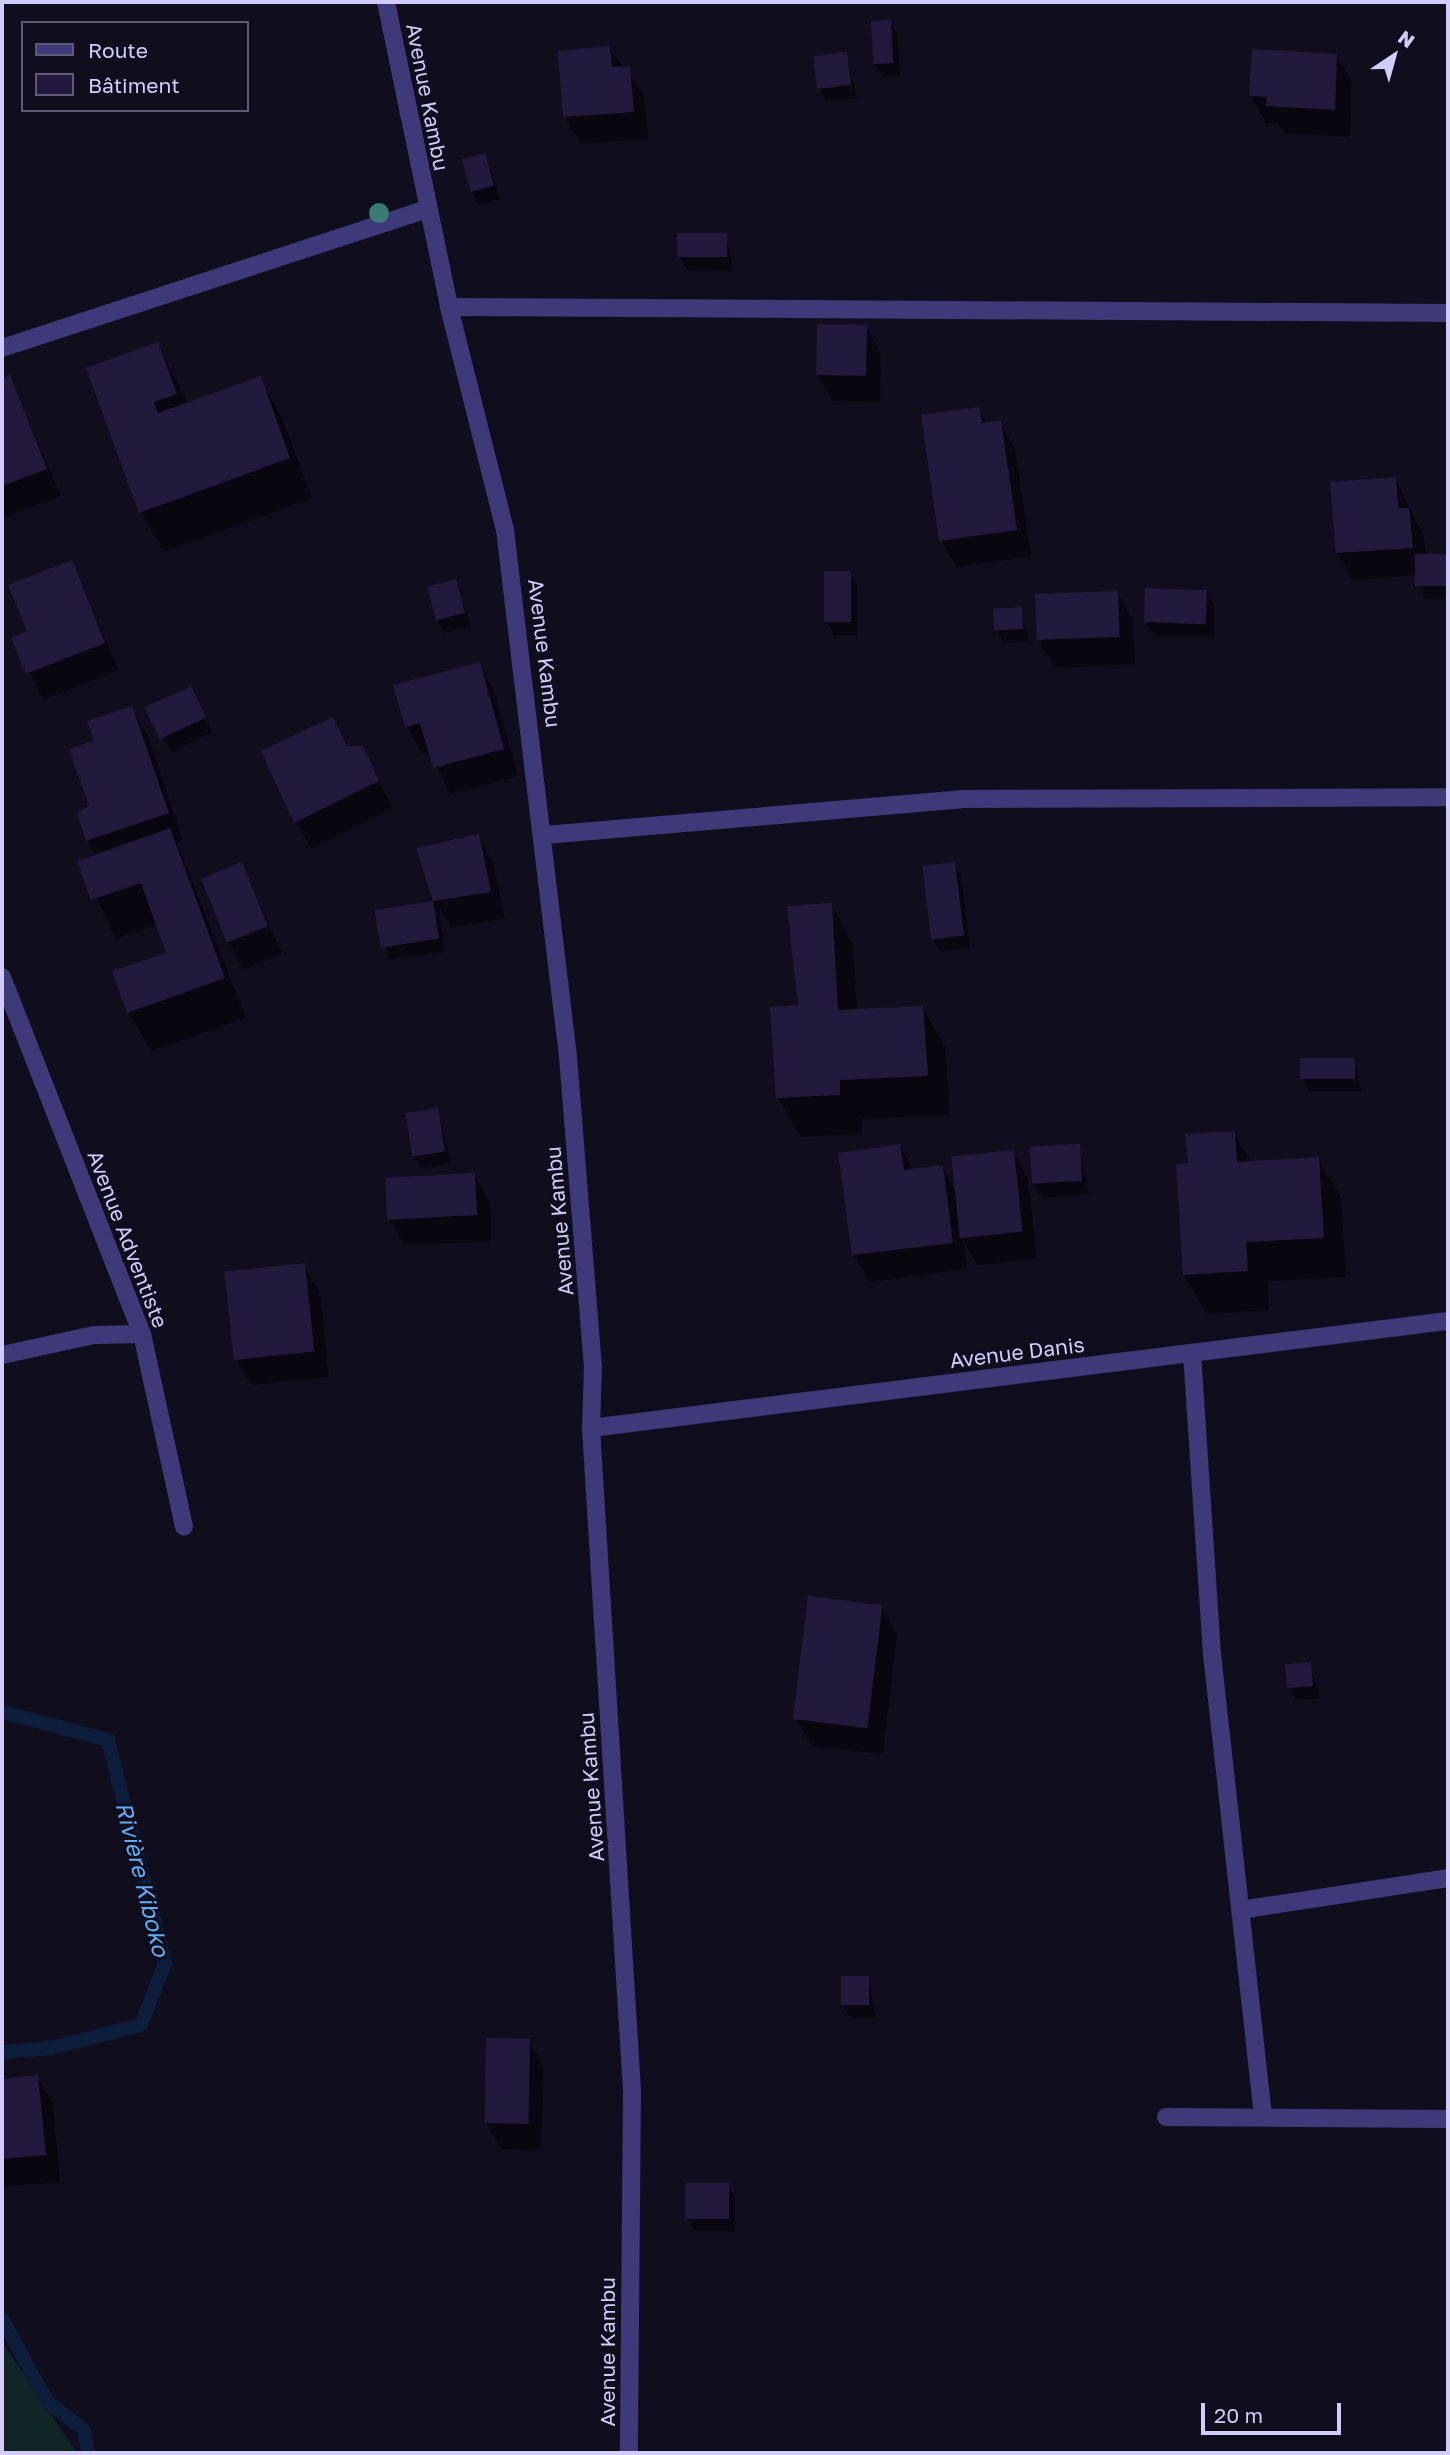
<!DOCTYPE html>
<html>
<head>
<meta charset="utf-8">
<style>
	body { margin:0 }
	#map { position:relative; width:1450px; height:2455px; overflow:hidden; background:#100d1d; font-family:"Golos Text",sans-serif }
	div>[style] { position:absolute }
	.green>* { inset:0; background:#102626 }
	.shadow>* { inset:0; background:#0007 }
	.stream>* { height:14px; margin:-7px; padding:0 7px; transform-origin:7px; border-radius:7px; background:#0d1d3c }
	.building>* { inset:0; background:#221a3d; transform-origin:0 0 }
	.street>* { height:18px; margin:-9px; padding:0 9px; transform-origin:9px; border-radius:9px; background:#3e3a79 }
	.trees>* { width:20px; height:20px; margin:-10px; border-radius:50%; background:#3a7c74 }
	span { translate:-50% -50%; white-space:nowrap; text-align:center; line-height:1.15; -webkit-text-stroke:6px #100d1d; paint-order:stroke }
	.street-label { font-size:21px; color:#d2ccfc }
	.water-label { font-size:23px; color:#60adf6; font-style:italic }
	.frame { position:absolute; inset:0; border:4px solid #d2ccfc; pointer-events:none }
	.legend { position:absolute; left:21px; top:21px; width:228px; height:91px; box-sizing:border-box; background:#100d1d; border:2px solid #5e5976; margin:0; padding:9px 12px; list-style:none; font-size:21px; color:#d2ccfc }
	.legend li { display:flex; align-items:center; gap:14px; height:35px }
	.legend b { width:35px; border:2px solid #5e5976 }
	.north { position:absolute; left:1359px; top:21px; width:70px; height:70px; -webkit-text-stroke:5px #100d1d; paint-order:stroke; rotate:36deg; font-size:19px; font-weight:700; line-height:28px; text-align:center; color:#d2ccfc }
	.north::after { content:''; display:block; margin:auto; width:24px; height:32px; background:#d2ccfc; clip-path:polygon(50% 0,100% 100%,50% 72%,0 100%) }
	.scale { position:absolute; left:1201px; top:2403px; width:140px; height:32px; box-sizing:border-box; border:4px solid #d2ccfc; border-top:0; padding-left:9px; font-size:21px; line-height:24px; white-space:nowrap; color:#d2ccfc; -webkit-text-stroke:5px #100d1d; paint-order:stroke }
</style>
</head>
<body>
<div id="map">
	<div class="green">
		<div style="clip-path:polygon(2px 2342px,77px 2453px,2px 2453px)"></div>
	</div>
	<div class="shadow">
		<div style="clip-path:polygon(890px 22px,897px 35px,900px 76px,883px 77px,875px 64px)"></div>
		<div style="clip-path:polygon(609px 48px,644px 95px,648px 139px,581px 144px,565px 117px)"></div>
		<div style="clip-path:polygon(846px 53px,857px 98px,826px 101px,819px 88px)"></div>
		<div style="clip-path:polygon(1336px 55px,1352px 82px,1350px 137px,1284px 133px,1278px 123px,1266px 123px,1251px 96px)"></div>
		<div style="clip-path:polygon(485px 155px,500px 199px,479px 205px,471px 191px)"></div>
		<div style="clip-path:polygon(726px 235px,733px 270px,688px 271px,680px 257px)"></div>
		<div style="clip-path:polygon(866px 327px,881px 354px,880px 402px,833px 401px,817px 374px)"></div>
		<div style="clip-path:polygon(158px 344px,188px 404px,260px 378px,282px 418px,312px 498px,164px 552px,141px 512px,88px 369px)"></div>
		<div style="clip-path:polygon(9px 378px,61px 496px,2px 518px,2px 380px)"></div>
		<div style="clip-path:polygon(978px 409px,987px 424px,1000px 422px,1015px 449px,1031px 556px,956px 567px,941px 540px)"></div>
		<div style="clip-path:polygon(1395px 479px,1424px 536px,1426px 556px,1448px 555px,1448px 598px,1425px 599px,1417px 575px,1353px 580px,1337px 553px)"></div>
		<div style="clip-path:polygon(71px 562px,119px 670px,43px 700px,14px 639px,29px 632px)"></div>
		<div style="clip-path:polygon(850px 573px,857px 586px,857px 635px,834px 635px,827px 622px)"></div>
		<div style="clip-path:polygon(455px 581px,471px 626px,444px 633px,437px 620px)"></div>
		<div style="clip-path:polygon(1206px 592px,1214px 605px,1214px 637px,1154px 635px,1146px 622px)"></div>
		<div style="clip-path:polygon(1117px 593px,1133px 620px,1135px 664px,1055px 668px,1039px 641px)"></div>
		<div style="clip-path:polygon(1021px 609px,1029px 642px,1004px 643px,996px 630px)"></div>
		<div style="clip-path:polygon(479px 664px,494px 691px,518px 776px,450px 794px,430px 751px,422px 753px,407px 727px,395px 687px)"></div>
		<div style="clip-path:polygon(198px 702px,212px 732px,172px 752px,146px 708px)"></div>
		<div style="clip-path:polygon(131px 708px,147px 734px,183px 840px,177px 842px,246px 1018px,151px 1051px,129px 1012px,168px 954px,158px 924px,116px 939px,79px 862px,96px 856px,87px 840px,96px 742px)"></div>
		<div style="clip-path:polygon(332px 719px,349px 748px,362px 748px,393px 808px,311px 849px,263px 752px)"></div>
		<div style="clip-path:polygon(478px 836px,493px 863px,505px 919px,451px 927px,439px 907px,445px 952px,389px 959px,376px 910px,436px 902px,418px 849px)"></div>
		<div style="clip-path:polygon(242px 864px,282px 954px,244px 969px,228px 942px)"></div>
		<div style="clip-path:polygon(954px 864px,961px 877px,970px 948px,940px 951px,932px 938px)"></div>
		<div style="clip-path:polygon(831px 904px,853px 944px,857px 1011px,922px 1007px,945px 1047px,950px 1115px,862px 1119px,862px 1134px,801px 1137px,778px 1098px)"></div>
		<div style="clip-path:polygon(1354px 1059px,1361px 1091px,1309px 1091px,1302px 1078px)"></div>
		<div style="clip-path:polygon(437px 1110px,451px 1164px,421px 1168px,413px 1155px)"></div>
		<div style="clip-path:polygon(1234px 1133px,1252px 1163px,1318px 1159px,1341px 1198px,1346px 1277px,1268px 1281px,1269px 1310px,1207px 1314px,1184px 1275px,1190px 1165px)"></div>
		<div style="clip-path:polygon(900px 1146px,914px 1171px,942px 1167px,957px 1194px,1013px 1152px,1028px 1179px,1037px 1259px,977px 1265px,964px 1241px,967px 1269px,869px 1282px,854px 1255px)"></div>
		<div style="clip-path:polygon(1079px 1146px,1089px 1194px,1042px 1198px,1034px 1185px)"></div>
		<div style="clip-path:polygon(474px 1175px,490px 1202px,491px 1242px,404px 1244px,388px 1217px)"></div>
		<div style="clip-path:polygon(304px 1265px,320px 1292px,329px 1377px,252px 1385px,236px 1359px)"></div>
		<div style="clip-path:polygon(881px 1607px,897px 1634px,883px 1754px,812px 1746px,796px 1719px)"></div>
		<div style="clip-path:polygon(1310px 1664px,1320px 1698px,1296px 1700px,1289px 1687px)"></div>
		<div style="clip-path:polygon(868px 1978px,876px 2018px,850px 2018px,843px 2005px)"></div>
		<div style="clip-path:polygon(529px 2041px,544px 2068px,541px 2151px,501px 2149px,485px 2122px)"></div>
		<div style="clip-path:polygon(37px 2077px,53px 2104px,60px 2182px,2px 2187px,2px 2080px)"></div>
		<div style="clip-path:polygon(728px 2185px,735px 2198px,735px 2231px,694px 2231px,687px 2218px)"></div>
	</div>
	<div class="stream">
		<div style="left:2px;top:1712px;width:110px;rotate:14.8deg"></div>
		<div style="left:108px;top:1740px;width:230px;rotate:75.7deg"></div>
		<div style="left:165px;top:1963px;width:66px;rotate:111.2deg"></div>
		<div style="left:141px;top:2025px;width:93px;rotate:165.7deg"></div>
		<div style="left:51px;top:2048px;width:49px;rotate:175.3deg"></div>
		<div style="left:2px;top:2319px;width:94px;rotate:61.2deg"></div>
		<div style="left:47px;top:2401px;width:47px;rotate:38.1deg"></div>
		<div style="left:84px;top:2430px;width:23px;rotate:80deg"></div>
	</div>
	<div class="building">
		<div style="left:891px;top:20px;width:43px;height:20px;rotate:87deg"></div>
		<div style="clip-path:polygon(610px 46px,612px 67px,630px 66px,634px 112px,563px 117px,558px 51px)"></div>
		<div style="clip-path:polygon(1252px 49px,1337px 54px,1335px 110px,1266px 106px,1267px 97px,1249px 96px)"></div>
		<div style="left:847px;top:52px;width:33px;height:34px;rotate:83deg"></div>
		<div style="left:485px;top:153px;width:34px;height:24px;rotate:75deg"></div>
		<div style="left:727px;top:233px;width:24px;height:50px;rotate:90deg"></div>
		<div style="left:817px;top:324px;width:50px;height:51px;rotate:1deg"></div>
		<div style="clip-path:polygon(158px 342px,177px 394px,154px 402px,158px 413px,261px 376px,290px 458px,139px 513px,86px 368px)"></div>
		<div style="clip-path:polygon(10px 375px,47px 469px,2px 486px,2px 379px)"></div>
		<div style="clip-path:polygon(979px 407px,982px 423px,1001px 420px,1017px 530px,939px 541px,921px 415px)"></div>
		<div style="clip-path:polygon(1396px 477px,1398px 508px,1409px 508px,1413px 548px,1336px 553px,1330px 482px)"></div>
		<div style="left:1448px;top:554px;width:32px;height:33px;rotate:90deg"></div>
		<div style="clip-path:polygon(72px 560px,105px 643px,26px 674px,11px 638px,27px 631px,8px 585px)"></div>
		<div style="left:824px;top:571px;width:27px;height:51px"></div>
		<div style="left:456px;top:579px;width:35px;height:30px;rotate:75deg"></div>
		<div style="left:1145px;top:588px;width:62px;height:34px;rotate:2deg"></div>
		<div style="left:1118px;top:591px;width:46px;height:83px;rotate:88deg"></div>
		<div style="left:1022px;top:607px;width:22px;height:29px;rotate:87deg"></div>
		<div style="clip-path:polygon(480px 662px,504px 749px,433px 768px,420px 723px,405px 727px,393px 685px)"></div>
		<div style="left:191px;top:686px;width:35px;height:51px;rotate:65deg"></div>
		<div style="clip-path:polygon(132px 706px,169px 813px,86px 841px,77px 813px,89px 806px,69px 749px,94px 741px,87px 721px)"></div>
		<div style="clip-path:polygon(333px 717px,347px 746px,363px 746px,379px 781px,294px 823px,261px 751px)"></div>
		<div style="clip-path:polygon(170px 828px,225px 978px,127px 1013px,112px 971px,166px 953px,141px 883px,91px 900px,77px 861px)"></div>
		<div style="clip-path:polygon(479px 834px,491px 892px,433px 901px,416px 848px)"></div>
		<div style="left:242px;top:862px;width:69px;height:44px;rotate:68deg"></div>
		<div style="left:955px;top:862px;width:74px;height:33px;rotate:83deg"></div>
		<div style="left:433px;top:901px;width:38px;height:59px;rotate:81deg"></div>
		<div style="clip-path:polygon(832px 903px,838px 1010px,923px 1006px,928px 1076px,840px 1080px,840px 1095px,776px 1098px,770px 1007px,798px 1005px,787px 906px)"></div>
		<div style="left:1300px;top:1058px;width:55px;height:21px"></div>
		<div style="left:438px;top:1108px;width:44px;height:33px;rotate:81deg"></div>
		<div style="clip-path:polygon(1235px 1131px,1237px 1162px,1319px 1157px,1324px 1238px,1246px 1242px,1248px 1271px,1183px 1275px,1176px 1164px,1188px 1163px,1185px 1134px)"></div>
		<div style="clip-path:polygon(900px 1144px,904px 1170px,943px 1165px,953px 1243px,852px 1255px,838px 1153px)"></div>
		<div style="left:1080px;top:1144px;width:37px;height:50px;rotate:87deg"></div>
		<div style="left:1014px;top:1150px;width:82px;height:63px;rotate:84deg"></div>
		<div style="left:475px;top:1173px;width:42px;height:90px;rotate:87deg"></div>
		<div style="left:305px;top:1263px;width:89px;height:81px;rotate:84deg"></div>
		<div style="left:808px;top:1596px;width:75px;height:124px;rotate:7deg"></div>
		<div style="left:1311px;top:1662px;width:24px;height:26px;rotate:85deg"></div>
		<div style="left:869px;top:1976px;width:29px;height:28px;rotate:90deg"></div>
		<div style="left:486px;top:2038px;width:44px;height:85px;rotate:1deg"></div>
		<div style="clip-path:polygon(38px 2075px,46px 2155px,2px 2159px,2px 2079px)"></div>
		<div style="left:685px;top:2183px;width:44px;height:36px"></div>
	</div>
	<div class="street">
		<div style="left:386px;top:2px;width:311px;rotate:78.3deg"></div>
		<div style="left:449px;top:307px;width:230px;rotate:75.9deg"></div>
		<div style="left:505px;top:530px;width:531px;rotate:83.18deg"></div>
		<div style="left:568px;top:1057px;width:309px;rotate:85.4deg"></div>
		<div style="left:593px;top:1365px;width:63px;rotate:91.8deg"></div>
		<div style="left:591px;top:1428px;width:663px;rotate:86.46deg"></div>
		<div style="left:632px;top:2090px;width:363px;rotate:90.5deg"></div>
		<div style="left:449px;top:307px;width:999px;rotate:0.34deg"></div>
		<div style="left:2px;top:348px;width:447px;rotate:-18.1deg"></div>
		<div style="left:545px;top:835px;width:418px;rotate:-4.9deg"></div>
		<div style="left:961px;top:799px;width:487px;rotate:-0.2deg"></div>
		<div style="left:2px;top:977px;width:383px;rotate:68.6deg"></div>
		<div style="left:142px;top:1334px;width:197px;rotate:77.7deg"></div>
		<div style="left:1192px;top:1353px;width:302px;rotate:86.2deg"></div>
		<div style="left:1212px;top:1654px;width:465px;rotate:83.7deg"></div>
		<div style="left:2px;top:1355px;width:94px;rotate:-12.3deg"></div>
		<div style="left:94px;top:1335px;width:48px;rotate:-1.2deg"></div>
		<div style="left:591px;top:1428px;width:864px;rotate:-7.12deg"></div>
		<div style="left:1241px;top:1910px;width:209px;rotate:-8.8deg"></div>
		<div style="left:1166px;top:2117px;width:282px;rotate:0.4deg"></div>
	</div>
	<div class="trees">
		<div style="left:379px;top:213px"></div>
	</div>
	<div class="street-label">
		<span style="left:428px;top:97px;rotate:79deg">Avenue Kambu</span>
		<span style="left:545px;top:653px;rotate:83deg">Avenue Kambu</span>
		<span style="left:559px;top:1221px;rotate:-95deg">Avenue Kambu</span>
		<span style="left:128px;top:1239px;rotate:69deg">Avenue Adventiste</span>
		<span style="left:1017px;top:1352px;rotate:-7deg">Avenue Danis</span>
		<span style="left:591px;top:1787px;rotate:-94deg">Avenue Kambu</span>
		<span style="left:607px;top:2352px;rotate:-90deg">Avenue Kambu</span>
	</div>
	<div class="water-label">
		<span style="left:143px;top:1879px;rotate:76deg">Rivière Kiboko</span>
	</div>
	<div class="frame"></div>
	<ul class="legend">
	<li><b style="height:9px;background:#3e3a79"></b>Route</li>
	<li><b style="height:19px;background:#221a3d"></b>Bâtiment</li>
	</ul>
	<div class="north">N</div>
	<div class="scale">20 m</div>
</div>
</body>
</html>
